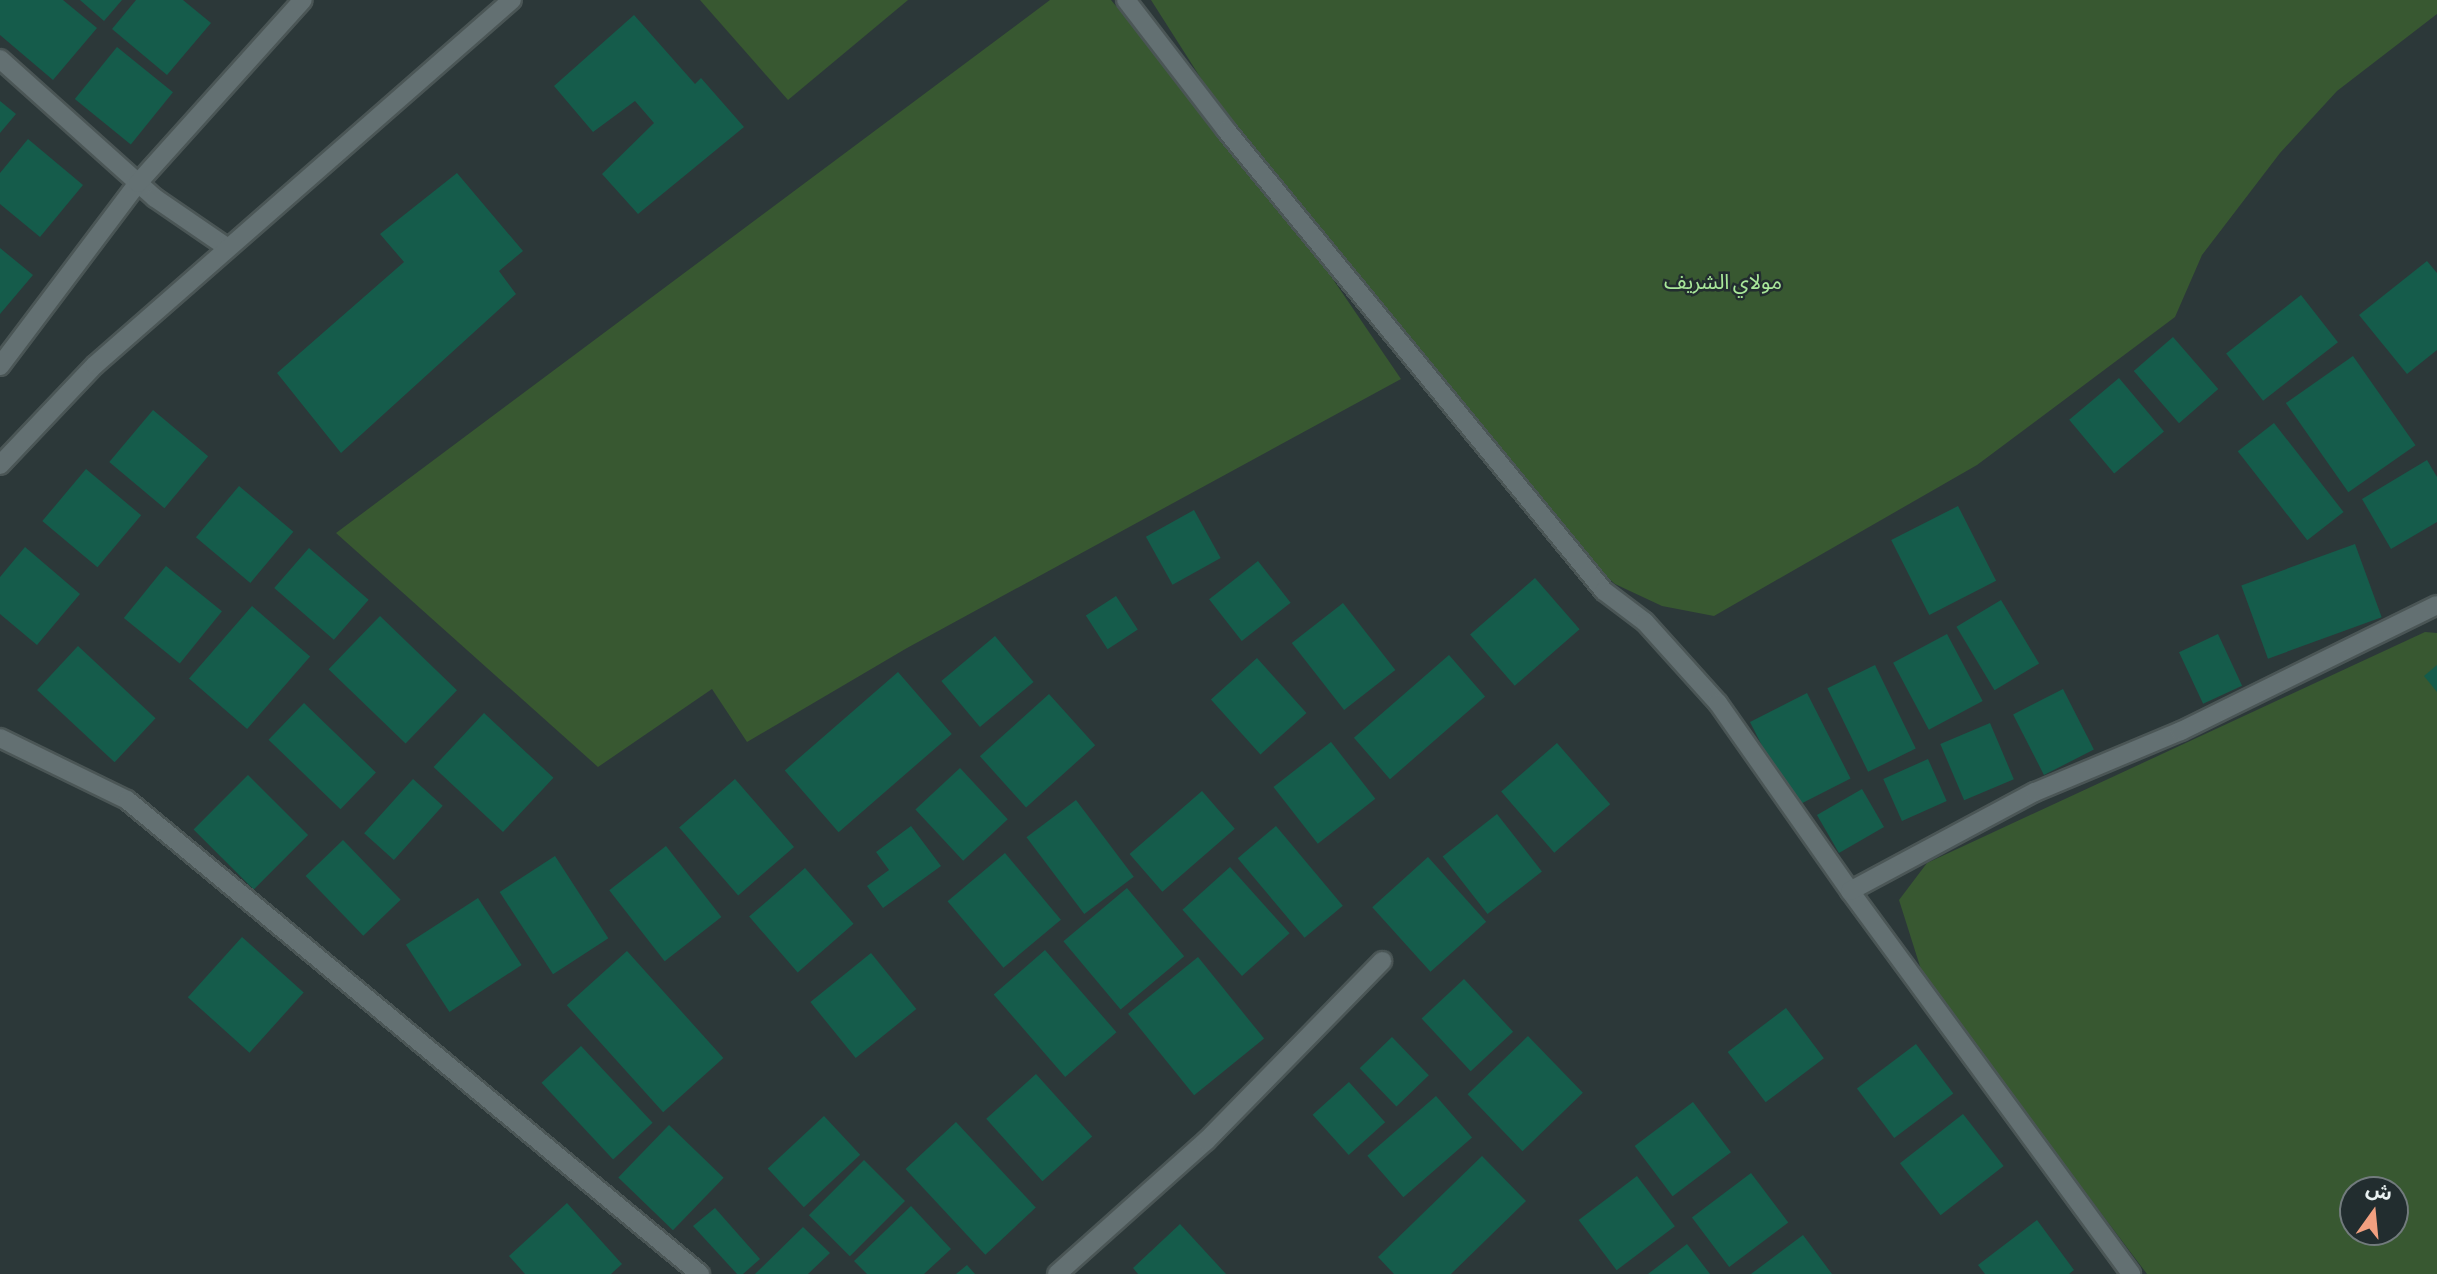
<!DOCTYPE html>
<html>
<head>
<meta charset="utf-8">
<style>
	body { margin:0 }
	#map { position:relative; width:2437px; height:1274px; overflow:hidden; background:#2c3839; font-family:"Alegreya Sans","Noto Sans Arabic",sans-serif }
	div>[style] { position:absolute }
	.green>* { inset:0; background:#385831 }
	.building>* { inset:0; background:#155c4b; transform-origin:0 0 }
	.roads { filter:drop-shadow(2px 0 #4b5656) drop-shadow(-2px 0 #4b5656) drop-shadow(0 2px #4b5656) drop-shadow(0 -2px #4b5656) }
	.street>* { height:18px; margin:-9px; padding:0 9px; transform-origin:9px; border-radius:9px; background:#637072 }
	.secondary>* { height:18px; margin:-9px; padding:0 9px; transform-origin:9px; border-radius:9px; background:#637072 }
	span { translate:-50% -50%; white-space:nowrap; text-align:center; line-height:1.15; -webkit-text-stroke:5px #222d2f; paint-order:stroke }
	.park-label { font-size:21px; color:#a9e89a }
	.north { position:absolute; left:2339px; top:1176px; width:70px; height:70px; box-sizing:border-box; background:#222d2f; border:2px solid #727b7d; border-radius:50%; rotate:15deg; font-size:19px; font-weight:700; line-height:28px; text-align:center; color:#e9f1f1 }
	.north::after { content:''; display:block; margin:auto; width:24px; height:32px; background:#f2a080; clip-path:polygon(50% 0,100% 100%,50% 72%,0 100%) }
</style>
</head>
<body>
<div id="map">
	<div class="green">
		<div style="clip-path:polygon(700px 0,908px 0,788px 100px)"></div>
		<div style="clip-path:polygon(1050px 0,1111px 0,1285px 210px,1151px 0,2437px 0,2437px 14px,2337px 91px,2280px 153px,2202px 255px,2175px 317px,1977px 465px,1714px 616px,1662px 606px,1615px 584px,1580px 553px,1296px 225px,1401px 379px,907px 648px,747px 742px,712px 689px,598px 767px,336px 533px)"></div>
		<div style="clip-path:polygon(evenodd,2425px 632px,2437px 633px,2437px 1274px,2147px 1274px,1924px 979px,1899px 900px,1927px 863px,2425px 632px,2353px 1190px,2395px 1190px,2395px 1232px,2353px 1232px,2353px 1190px)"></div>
	</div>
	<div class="building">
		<div style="clip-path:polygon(0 0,63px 0,97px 28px,53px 80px,0 35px)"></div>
		<div style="clip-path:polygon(80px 0,122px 0,104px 21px)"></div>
		<div style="clip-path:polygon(136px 0,183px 0,211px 23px,167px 75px,112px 29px)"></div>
		<div style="clip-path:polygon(634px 15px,695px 84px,701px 78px,744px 127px,638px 214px,602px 174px,654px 123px,635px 101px,593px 132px,554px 86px)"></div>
		<div style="left:117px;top:47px;width:72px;height:67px;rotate:39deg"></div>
		<div style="clip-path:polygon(0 101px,16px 114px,0 133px)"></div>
		<div style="clip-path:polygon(28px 139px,83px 185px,40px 237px,0 204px,0 173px)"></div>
		<div style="clip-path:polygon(457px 173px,523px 251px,499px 271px,516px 294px,341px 453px,277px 373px,404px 262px,380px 234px)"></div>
		<div style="clip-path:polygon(0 248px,33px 275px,0 314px)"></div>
		<div style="clip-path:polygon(2427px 261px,2437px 273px,2437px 350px,2407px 374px,2359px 315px)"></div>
		<div style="left:2301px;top:295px;width:60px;height:95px;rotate:52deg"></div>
		<div style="left:2173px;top:337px;width:69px;height:52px;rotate:49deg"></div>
		<div style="left:2353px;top:356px;width:109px;height:82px;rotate:55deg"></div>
		<div style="left:2119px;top:378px;width:70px;height:65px;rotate:50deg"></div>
		<div style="left:153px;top:410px;width:72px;height:68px;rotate:40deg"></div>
		<div style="left:2274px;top:423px;width:113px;height:46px;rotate:52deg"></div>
		<div style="clip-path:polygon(2427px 460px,2437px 477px,2437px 522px,2391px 549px,2362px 499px)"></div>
		<div style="left:86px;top:469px;width:72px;height:68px;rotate:40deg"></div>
		<div style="left:239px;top:486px;width:71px;height:67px;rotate:40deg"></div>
		<div style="left:1958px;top:506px;width:84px;height:75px;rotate:63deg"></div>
		<div style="left:1194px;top:510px;width:55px;height:55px;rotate:61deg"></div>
		<div style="left:2355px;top:544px;width:78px;height:121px;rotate:70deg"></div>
		<div style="clip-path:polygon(25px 547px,80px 594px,37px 645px,0 614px,0 577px)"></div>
		<div style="left:309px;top:548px;width:79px;height:53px;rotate:41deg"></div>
		<div style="left:1258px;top:561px;width:53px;height:62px;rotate:52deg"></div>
		<div style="left:166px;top:566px;width:72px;height:67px;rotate:39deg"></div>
		<div style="left:1535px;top:578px;width:68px;height:86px;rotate:49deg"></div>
		<div style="left:1116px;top:596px;width:40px;height:36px;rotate:57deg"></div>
		<div style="left:2001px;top:600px;width:74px;height:52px;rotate:59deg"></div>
		<div style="left:1343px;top:603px;width:85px;height:65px;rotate:52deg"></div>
		<div style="left:252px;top:606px;width:77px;height:96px;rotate:41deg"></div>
		<div style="left:380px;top:616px;width:107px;height:74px;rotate:44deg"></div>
		<div style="left:1947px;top:634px;width:76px;height:61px;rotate:62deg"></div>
		<div style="left:2218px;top:634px;width:57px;height:43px;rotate:65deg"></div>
		<div style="left:995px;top:636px;width:60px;height:70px;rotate:50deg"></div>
		<div style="left:78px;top:646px;width:106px;height:60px;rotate:43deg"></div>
		<div style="left:1449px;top:655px;width:55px;height:126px;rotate:49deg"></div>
		<div style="left:1257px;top:658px;width:74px;height:62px;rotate:48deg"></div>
		<div style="left:1875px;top:665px;width:93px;height:53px;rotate:64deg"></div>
		<div style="clip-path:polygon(2437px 665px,2437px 692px,2424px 676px)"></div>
		<div style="left:898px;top:672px;width:82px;height:150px;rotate:49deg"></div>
		<div style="left:2063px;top:689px;width:68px;height:56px;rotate:63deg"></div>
		<div style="left:1807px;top:693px;width:96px;height:64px;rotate:63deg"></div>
		<div style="left:1049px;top:694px;width:69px;height:93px;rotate:48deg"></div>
		<div style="left:304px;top:703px;width:100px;height:51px;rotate:44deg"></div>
		<div style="left:484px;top:713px;width:95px;height:74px;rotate:43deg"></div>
		<div style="left:1990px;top:723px;width:61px;height:54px;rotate:67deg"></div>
		<div style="left:1331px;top:742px;width:72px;height:73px;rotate:52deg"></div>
		<div style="left:1557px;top:743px;width:81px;height:74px;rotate:49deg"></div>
		<div style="left:1928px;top:759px;width:46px;height:49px;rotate:66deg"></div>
		<div style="left:960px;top:768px;width:70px;height:61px;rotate:47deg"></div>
		<div style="left:248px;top:775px;width:85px;height:77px;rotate:45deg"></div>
		<div style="left:413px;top:779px;width:40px;height:73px;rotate:42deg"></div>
		<div style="left:735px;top:779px;width:90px;height:74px;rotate:49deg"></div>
		<div style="left:1862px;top:789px;width:44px;height:52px;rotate:60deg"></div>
		<div style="left:1202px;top:791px;width:50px;height:96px;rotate:49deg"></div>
		<div style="left:1076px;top:800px;width:96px;height:62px;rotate:53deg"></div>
		<div style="left:1497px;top:814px;width:73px;height:69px;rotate:52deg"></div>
		<div style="clip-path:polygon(911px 826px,941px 866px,883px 908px,867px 886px,889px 870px,876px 852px)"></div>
		<div style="left:1276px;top:826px;width:104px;height:50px;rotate:50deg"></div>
		<div style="left:343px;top:840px;width:83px;height:52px;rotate:46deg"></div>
		<div style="left:666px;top:846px;width:90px;height:72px;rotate:52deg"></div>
		<div style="left:1005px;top:853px;width:87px;height:75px;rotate:50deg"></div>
		<div style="left:555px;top:856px;width:98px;height:66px;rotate:57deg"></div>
		<div style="left:1428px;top:857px;width:87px;height:75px;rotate:48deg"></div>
		<div style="left:1230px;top:867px;width:89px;height:64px;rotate:48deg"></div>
		<div style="left:805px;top:868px;width:74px;height:74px;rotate:49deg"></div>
		<div style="left:1127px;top:888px;width:89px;height:83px;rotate:50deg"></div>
		<div style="left:478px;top:898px;width:80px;height:86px;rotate:57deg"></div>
		<div style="left:242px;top:937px;width:83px;height:81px;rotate:42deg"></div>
		<div style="left:1045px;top:950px;width:109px;height:68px;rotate:49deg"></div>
		<div style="left:627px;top:951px;width:144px;height:81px;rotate:48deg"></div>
		<div style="left:871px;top:953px;width:72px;height:78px;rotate:51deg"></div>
		<div style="left:1198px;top:957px;width:105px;height:90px;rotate:51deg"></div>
		<div style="left:1464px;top:979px;width:72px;height:58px;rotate:47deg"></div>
		<div style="left:1786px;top:1008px;width:63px;height:73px;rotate:53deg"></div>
		<div style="left:1528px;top:1036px;width:79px;height:84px;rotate:46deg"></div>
		<div style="left:1392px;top:1037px;width:53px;height:45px;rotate:46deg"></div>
		<div style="left:1916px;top:1044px;width:62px;height:74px;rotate:53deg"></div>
		<div style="left:581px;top:1046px;width:105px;height:54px;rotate:47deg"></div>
		<div style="left:1036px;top:1074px;width:84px;height:67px;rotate:48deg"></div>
		<div style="left:1349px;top:1082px;width:54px;height:49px;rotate:48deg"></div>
		<div style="left:1436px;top:1096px;width:55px;height:91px;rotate:49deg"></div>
		<div style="left:1693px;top:1102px;width:63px;height:73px;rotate:53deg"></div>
		<div style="left:1963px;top:1114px;width:66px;height:80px;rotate:52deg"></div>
		<div style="left:824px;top:1116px;width:53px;height:77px;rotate:47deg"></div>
		<div style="left:956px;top:1122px;width:117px;height:69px;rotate:47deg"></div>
		<div style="left:669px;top:1125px;width:76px;height:73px;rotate:44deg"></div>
		<div style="clip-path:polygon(1482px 1156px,1526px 1201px,1451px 1274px,1394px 1274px,1378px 1257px)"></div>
		<div style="left:864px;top:1160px;width:58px;height:78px;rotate:45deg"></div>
		<div style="left:1751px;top:1173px;width:62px;height:74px;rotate:53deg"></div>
		<div style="left:1637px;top:1176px;width:63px;height:73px;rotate:53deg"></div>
		<div style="clip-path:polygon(567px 1203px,622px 1264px,611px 1274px,525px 1274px,509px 1256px)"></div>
		<div style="clip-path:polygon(911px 1206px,951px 1249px,924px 1274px,867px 1274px,854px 1261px)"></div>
		<div style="clip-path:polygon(715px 1208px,760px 1259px,743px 1274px,737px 1274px,693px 1226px)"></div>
		<div style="clip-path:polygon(2037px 1220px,2074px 1270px,2069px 1274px,1985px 1274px,1978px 1265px)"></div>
		<div style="clip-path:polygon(1180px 1224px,1226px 1274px,1138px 1274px,1133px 1268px)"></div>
		<div style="clip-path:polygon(803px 1227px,830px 1253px,808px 1274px,755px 1274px)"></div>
		<div style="clip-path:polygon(1803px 1235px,1832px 1274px,1751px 1274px)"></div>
		<div style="clip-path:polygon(1687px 1244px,1710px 1274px,1648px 1274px)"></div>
		<div style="clip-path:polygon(967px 1265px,975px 1274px,956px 1274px)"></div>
	</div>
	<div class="roads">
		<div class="street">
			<div style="left:1126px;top:0;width:164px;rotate:52.4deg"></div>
			<div style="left:1226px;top:130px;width:596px;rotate:50.65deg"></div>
			<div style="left:1604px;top:591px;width:51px;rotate:37.1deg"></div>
			<div style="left:1645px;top:622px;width:109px;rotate:48deg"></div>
			<div style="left:1718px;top:703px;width:230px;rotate:54.9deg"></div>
			<div style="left:1850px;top:891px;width:475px;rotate:53.7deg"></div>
			<div style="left:0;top:59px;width:208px;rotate:41.9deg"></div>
			<div style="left:155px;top:198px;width:88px;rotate:34.4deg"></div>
			<div style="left:0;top:366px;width:229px;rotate:-53deg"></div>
			<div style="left:138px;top:183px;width:246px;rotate:-48deg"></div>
			<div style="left:0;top:465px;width:138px;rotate:-46.5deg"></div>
			<div style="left:95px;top:365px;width:554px;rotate:-41.2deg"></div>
			<div style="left:1850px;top:891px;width:210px;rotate:-28.2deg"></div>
			<div style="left:2035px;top:792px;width:158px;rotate:-22.7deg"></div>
			<div style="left:2181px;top:731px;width:285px;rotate:-26.2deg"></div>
			<div style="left:1057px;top:1274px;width:200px;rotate:-41.8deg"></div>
			<div style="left:1206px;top:1141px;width:252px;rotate:-45.6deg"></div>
		</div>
		<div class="secondary">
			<div style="left:0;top:738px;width:141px;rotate:26deg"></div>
			<div style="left:127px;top:800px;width:744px;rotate:39.6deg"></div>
		</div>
	</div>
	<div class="park-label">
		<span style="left:1723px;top:283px">مولاي الشريف</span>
	</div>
	<div class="north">ش</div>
</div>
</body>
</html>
